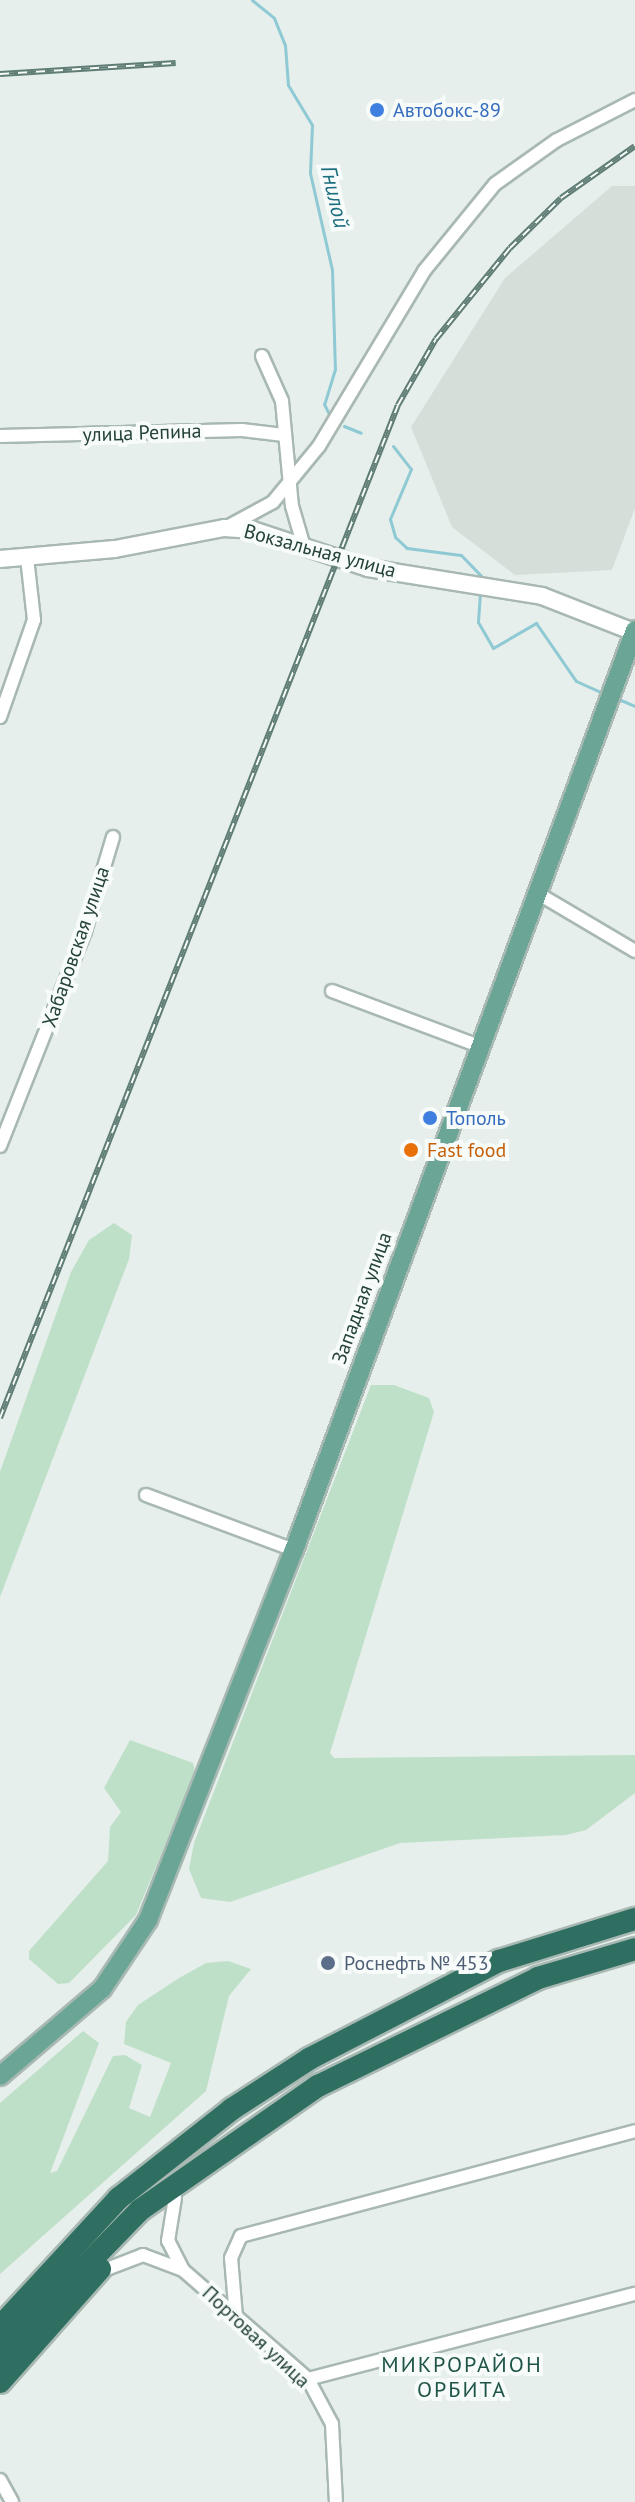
<!DOCTYPE html>
<html>
<head>
<meta charset="utf-8">
<style>
	body { margin:0 }
	#map { position:relative; width:635px; height:2502px; overflow:hidden; background:#e6efeb; font-family:"PT Sans",sans-serif }
	div>[style] { position:absolute }
	.built>* { inset:0; background:#d4dfda }
	.green>* { inset:0; background:#bfe0c8 }
	.stream>* { height:3px; margin:-1.5px; padding:0 1.5px; transform-origin:1.5px; border-radius:1.5px; background:#8ec9d4 }
	.roads { filter:drop-shadow(2px 0 #a8b8b2) drop-shadow(-2px 0 #a8b8b2) drop-shadow(0 2px #a8b8b2) drop-shadow(0 -2px #a8b8b2) }
	.street>* { height:12px; margin:-6px; padding:0 6px; transform-origin:6px; border-radius:6px; background:#fff }
	.secondary>* { height:16px; margin:-8px; padding:0 8px; transform-origin:8px; border-radius:8px; background:#fff }
	.primary>* { height:18px; margin:-9px; padding:0 9px; transform-origin:9px; border-radius:9px; background:#6aa596 }
	.highway>* { height:22px; margin:-11px; padding:0 11px; transform-origin:11px; border-radius:11px; background:#2f6f62 }
	.rail>* { height:6px; margin-top:-3px; transform-origin:0; background:repeating-linear-gradient(90deg,#f7fbf9 0 9px,#5f7d75 0 18px); box-sizing:border-box; border-block:2px solid #5f7d75 }
	.dots>* { width:22px; height:22px; translate:-50% -50%; box-sizing:border-box; border:4px solid #f7fbf9; border-radius:50% }
	span { translate:-50% -50%; white-space:nowrap; text-align:center; line-height:1.15; -webkit-text-stroke:8px #f7fbf9; paint-order:stroke }
	.shop-label { font-size:20px; color:#366cbe }
	.left { translate:0 -50%; text-align:left }
	.street-label { font-size:20px; color:#24423a }
	.food-label { font-size:20px; color:#c56008 }
	.service-label { font-size:20px; color:#4e5e75 }
	.water-label { font-size:22px; color:#1c6f80; font-style:italic }
	.neighbourhood-label { font-size:22px; color:#1f5548; letter-spacing:2px }
</style>
</head>
<body>
<div id="map">
	<div class="built">
		<div style="clip-path:polygon(612px 186px,635px 186px,635px 508px,612px 570px,515px 575px,452px 527px,411px 427px,505px 278px)"></div>
	</div>
	<div class="green">
		<div style="clip-path:polygon(114px 1223px,132px 1235px,129px 1259px,0 1597px,0 1472px,71px 1272px,89px 1240px)"></div>
		<div style="clip-path:polygon(371px 1385px,394px 1385px,429px 1398px,434px 1412px,330px 1753px,334px 1758px,635px 1755px,635px 1793px,586px 1830px,566px 1835px,400px 1843px,230px 1902px,201px 1898px,189px 1869px,194px 1843px)"></div>
		<div style="clip-path:polygon(130px 1740px,193px 1763px,195px 1772px,136px 1915px,69px 1983px,58px 1984px,29px 1959px,29px 1951px,108px 1861px,110px 1827px,121px 1812px,104px 1788px)"></div>
		<div style="clip-path:polygon(228px 1961px,251px 1969px,229px 1996px,206px 2091px,0 2274px,0 2103px,83px 2031px,99px 2043px,50px 2173px,57px 2171px,113px 2056px,125px 2055px,142px 2065px,129px 2108px,150px 2117px,171px 2063px,124px 2044px,126px 2022px,138px 2005px,179px 1978px,206px 1963px)"></div>
	</div>
	<div class="stream">
		<div style="left:252px;top:0;width:28px;rotate:39deg"></div>
		<div style="left:274px;top:18px;width:29px;rotate:68deg"></div>
		<div style="left:285px;top:45px;width:40px;rotate:85.7deg"></div>
		<div style="left:288px;top:85px;width:47px;rotate:59deg"></div>
		<div style="left:312px;top:125px;width:48px;rotate:92.4deg"></div>
		<div style="left:310px;top:173px;width:99px;rotate:77.2deg"></div>
		<div style="left:332px;top:270px;width:99px;rotate:88.3deg"></div>
		<div style="left:335px;top:369px;width:37px;rotate:107deg"></div>
		<div style="left:324px;top:404px;width:16px;rotate:63deg"></div>
		<div style="left:344px;top:426px;width:18px;rotate:22deg"></div>
		<div style="left:393px;top:446px;width:29px;rotate:52deg"></div>
		<div style="left:411px;top:469px;width:54px;rotate:112.8deg"></div>
		<div style="left:390px;top:519px;width:19px;rotate:74deg"></div>
		<div style="left:395px;top:537px;width:16px;rotate:43deg"></div>
		<div style="left:407px;top:548px;width:54px;rotate:7.4deg"></div>
		<div style="left:461px;top:555px;width:29px;rotate:46deg"></div>
		<div style="left:480px;top:593px;width:29px;rotate:94deg"></div>
		<div style="left:478px;top:622px;width:30px;rotate:60deg"></div>
		<div style="left:493px;top:648px;width:50px;rotate:-30.2deg"></div>
		<div style="left:536px;top:623px;width:70px;rotate:55.4deg"></div>
		<div style="left:576px;top:681px;width:32px;rotate:24deg"></div>
		<div style="left:616px;top:698px;width:21px;rotate:23deg"></div>
	</div>
	<div class="roads">
		<div class="street">
			<div style="left:262px;top:356px;width:49px;rotate:66deg"></div>
			<div style="left:282px;top:401px;width:105px;rotate:84.6deg"></div>
			<div style="left:292px;top:506px;width:43px;rotate:73.7deg"></div>
			<div style="left:0;top:436px;width:242px;rotate:-1.4deg"></div>
			<div style="left:242px;top:430px;width:42px;rotate:6.8deg"></div>
			<div style="left:227px;top:527px;width:52px;rotate:-28.5deg"></div>
			<div style="left:273px;top:502px;width:72px;rotate:-50.6deg"></div>
			<div style="left:319px;top:446px;width:204px;rotate:-59deg"></div>
			<div style="left:424px;top:271px;width:112px;rotate:-50.8deg"></div>
			<div style="left:495px;top:184px;width:76px;rotate:-35.4deg"></div>
			<div style="left:557px;top:140px;width:88px;rotate:-27.1deg"></div>
			<div style="left:0;top:717px;width:103px;rotate:-70.7deg"></div>
			<div style="left:34px;top:620px;width:62px;rotate:-96.4deg"></div>
			<div style="left:537px;top:893px;width:114px;rotate:30.6deg"></div>
			<div style="left:332px;top:991px;width:157px;rotate:20.5deg"></div>
			<div style="left:0;top:1146px;width:231px;rotate:-68.4deg"></div>
			<div style="left:85px;top:931px;width:98px;rotate:-73.4deg"></div>
			<div style="left:146px;top:1495px;width:158px;rotate:20.4deg"></div>
			<div style="left:183px;top:2270px;width:166px;rotate:41.1deg"></div>
			<div style="left:308px;top:2379px;width:51px;rotate:61.9deg"></div>
			<div style="left:332px;top:2424px;width:78px;rotate:87.1deg"></div>
			<div style="left:99px;top:2272px;width:47px;rotate:-21.1deg"></div>
			<div style="left:143px;top:2255px;width:43px;rotate:20.6deg"></div>
			<div style="left:183px;top:2270px;width:33px;rotate:-117deg"></div>
			<div style="left:168px;top:2241px;width:44px;rotate:-80.8deg"></div>
			<div style="left:236px;top:2317px;width:59px;rotate:-94.8deg"></div>
			<div style="left:231px;top:2258px;width:24px;rotate:-66deg"></div>
			<div style="left:241px;top:2236px;width:408px;rotate:-14.9deg"></div>
			<div style="left:308px;top:2379px;width:338px;rotate:-14.6deg"></div>
			<div style="left:0;top:2480px;width:25px;rotate:61deg"></div>
		</div>
		<div class="secondary">
			<div style="left:0;top:559px;width:115px;rotate:-5deg"></div>
			<div style="left:115px;top:549px;width:111px;rotate:-10.9deg"></div>
			<div style="left:224px;top:528px;width:29px;rotate:4deg"></div>
			<div style="left:253px;top:530px;width:121px;rotate:18.3deg"></div>
			<div style="left:368px;top:568px;width:176px;rotate:9.1deg"></div>
			<div style="left:542px;top:596px;width:99px;rotate:21.4deg"></div>
		</div>
		<div class="primary">
			<div style="left:0;top:2076px;width:134px;rotate:-40.5deg"></div>
			<div style="left:102px;top:1989px;width:83px;rotate:-56.3deg"></div>
			<div style="left:148px;top:1920px;width:398px;rotate:-68.5deg"></div>
			<div style="left:294px;top:1550px;width:981px;rotate:-69.66deg"></div>
		</div>
		<div class="highway">
			<div style="left:0;top:2327px;width:176px;rotate:-47.3deg"></div>
			<div style="left:119px;top:2198px;width:144px;rotate:-38.2deg"></div>
			<div style="left:232px;top:2109px;width:92px;rotate:-33deg"></div>
			<div style="left:309px;top:2059px;width:214px;rotate:-27.3deg"></div>
			<div style="left:499px;top:1961px;width:142px;rotate:-17.2deg"></div>
			<div style="left:0;top:2354px;width:201px;rotate:-45.8deg"></div>
			<div style="left:140px;top:2210px;width:217px;rotate:-34.9deg"></div>
			<div style="left:318px;top:2086px;width:245px;rotate:-26.1deg"></div>
			<div style="left:538px;top:1978px;width:101px;rotate:-16.6deg"></div>
			<div style="left:0;top:2382px;width:151px;rotate:-48.5deg"></div>
		</div>
	</div>
	<div class="rail">
		<div style="left:0;top:74px;width:176px;rotate:-3.6deg"></div>
		<div style="left:0;top:1418px;width:1088px;rotate:-68.55deg"></div>
		<div style="left:398px;top:405px;width:76px;rotate:-60.1deg"></div>
		<div style="left:436px;top:339px;width:117px;rotate:-50.9deg"></div>
		<div style="left:510px;top:248px;width:71px;rotate:-44.4deg"></div>
		<div style="left:561px;top:198px;width:90px;rotate:-35.1deg"></div>
	</div>
	<div class="dots">
		<div style="left:377px;top:110px;background:#3f7fe0"></div>
		<div style="left:430px;top:1118px;background:#3f7fe0"></div>
		<div style="left:411px;top:1150px;background:#e8710a"></div>
		<div style="left:328px;top:1963px;background:#5c6f8a"></div>
	</div>
	<div class="shop-label">
		<span class="left" style="left:393px;top:110px">Автобокс-89</span>
		<span class="left" style="left:446px;top:1118px">Тополь</span>
	</div>
	<div class="street-label">
		<span style="left:142px;top:433px;rotate:-2deg">улица Репина</span>
		<span style="left:320px;top:551px;rotate:15deg">Вокзальная улица</span>
		<span style="left:76px;top:947px;rotate:-71deg">Хабаровская улица</span>
		<span style="left:362px;top:1298px;rotate:-70deg">Западная улица</span>
		<span style="left:256px;top:2337px;rotate:43deg">Портовая улица</span>
	</div>
	<div class="food-label">
		<span class="left" style="left:427px;top:1150px">Fast food</span>
	</div>
	<div class="service-label">
		<span class="left" style="left:344px;top:1963px">Роснефть № 453</span>
	</div>
	<div class="water-label">
		<span style="left:335px;top:197px;rotate:77deg">Гнилой</span>
	</div>
	<div class="neighbourhood-label">
		<span style="left:462px;top:2377px">МИКРОРАЙОН<br>ОРБИТА</span>
	</div>
</div>
</body>
</html>
